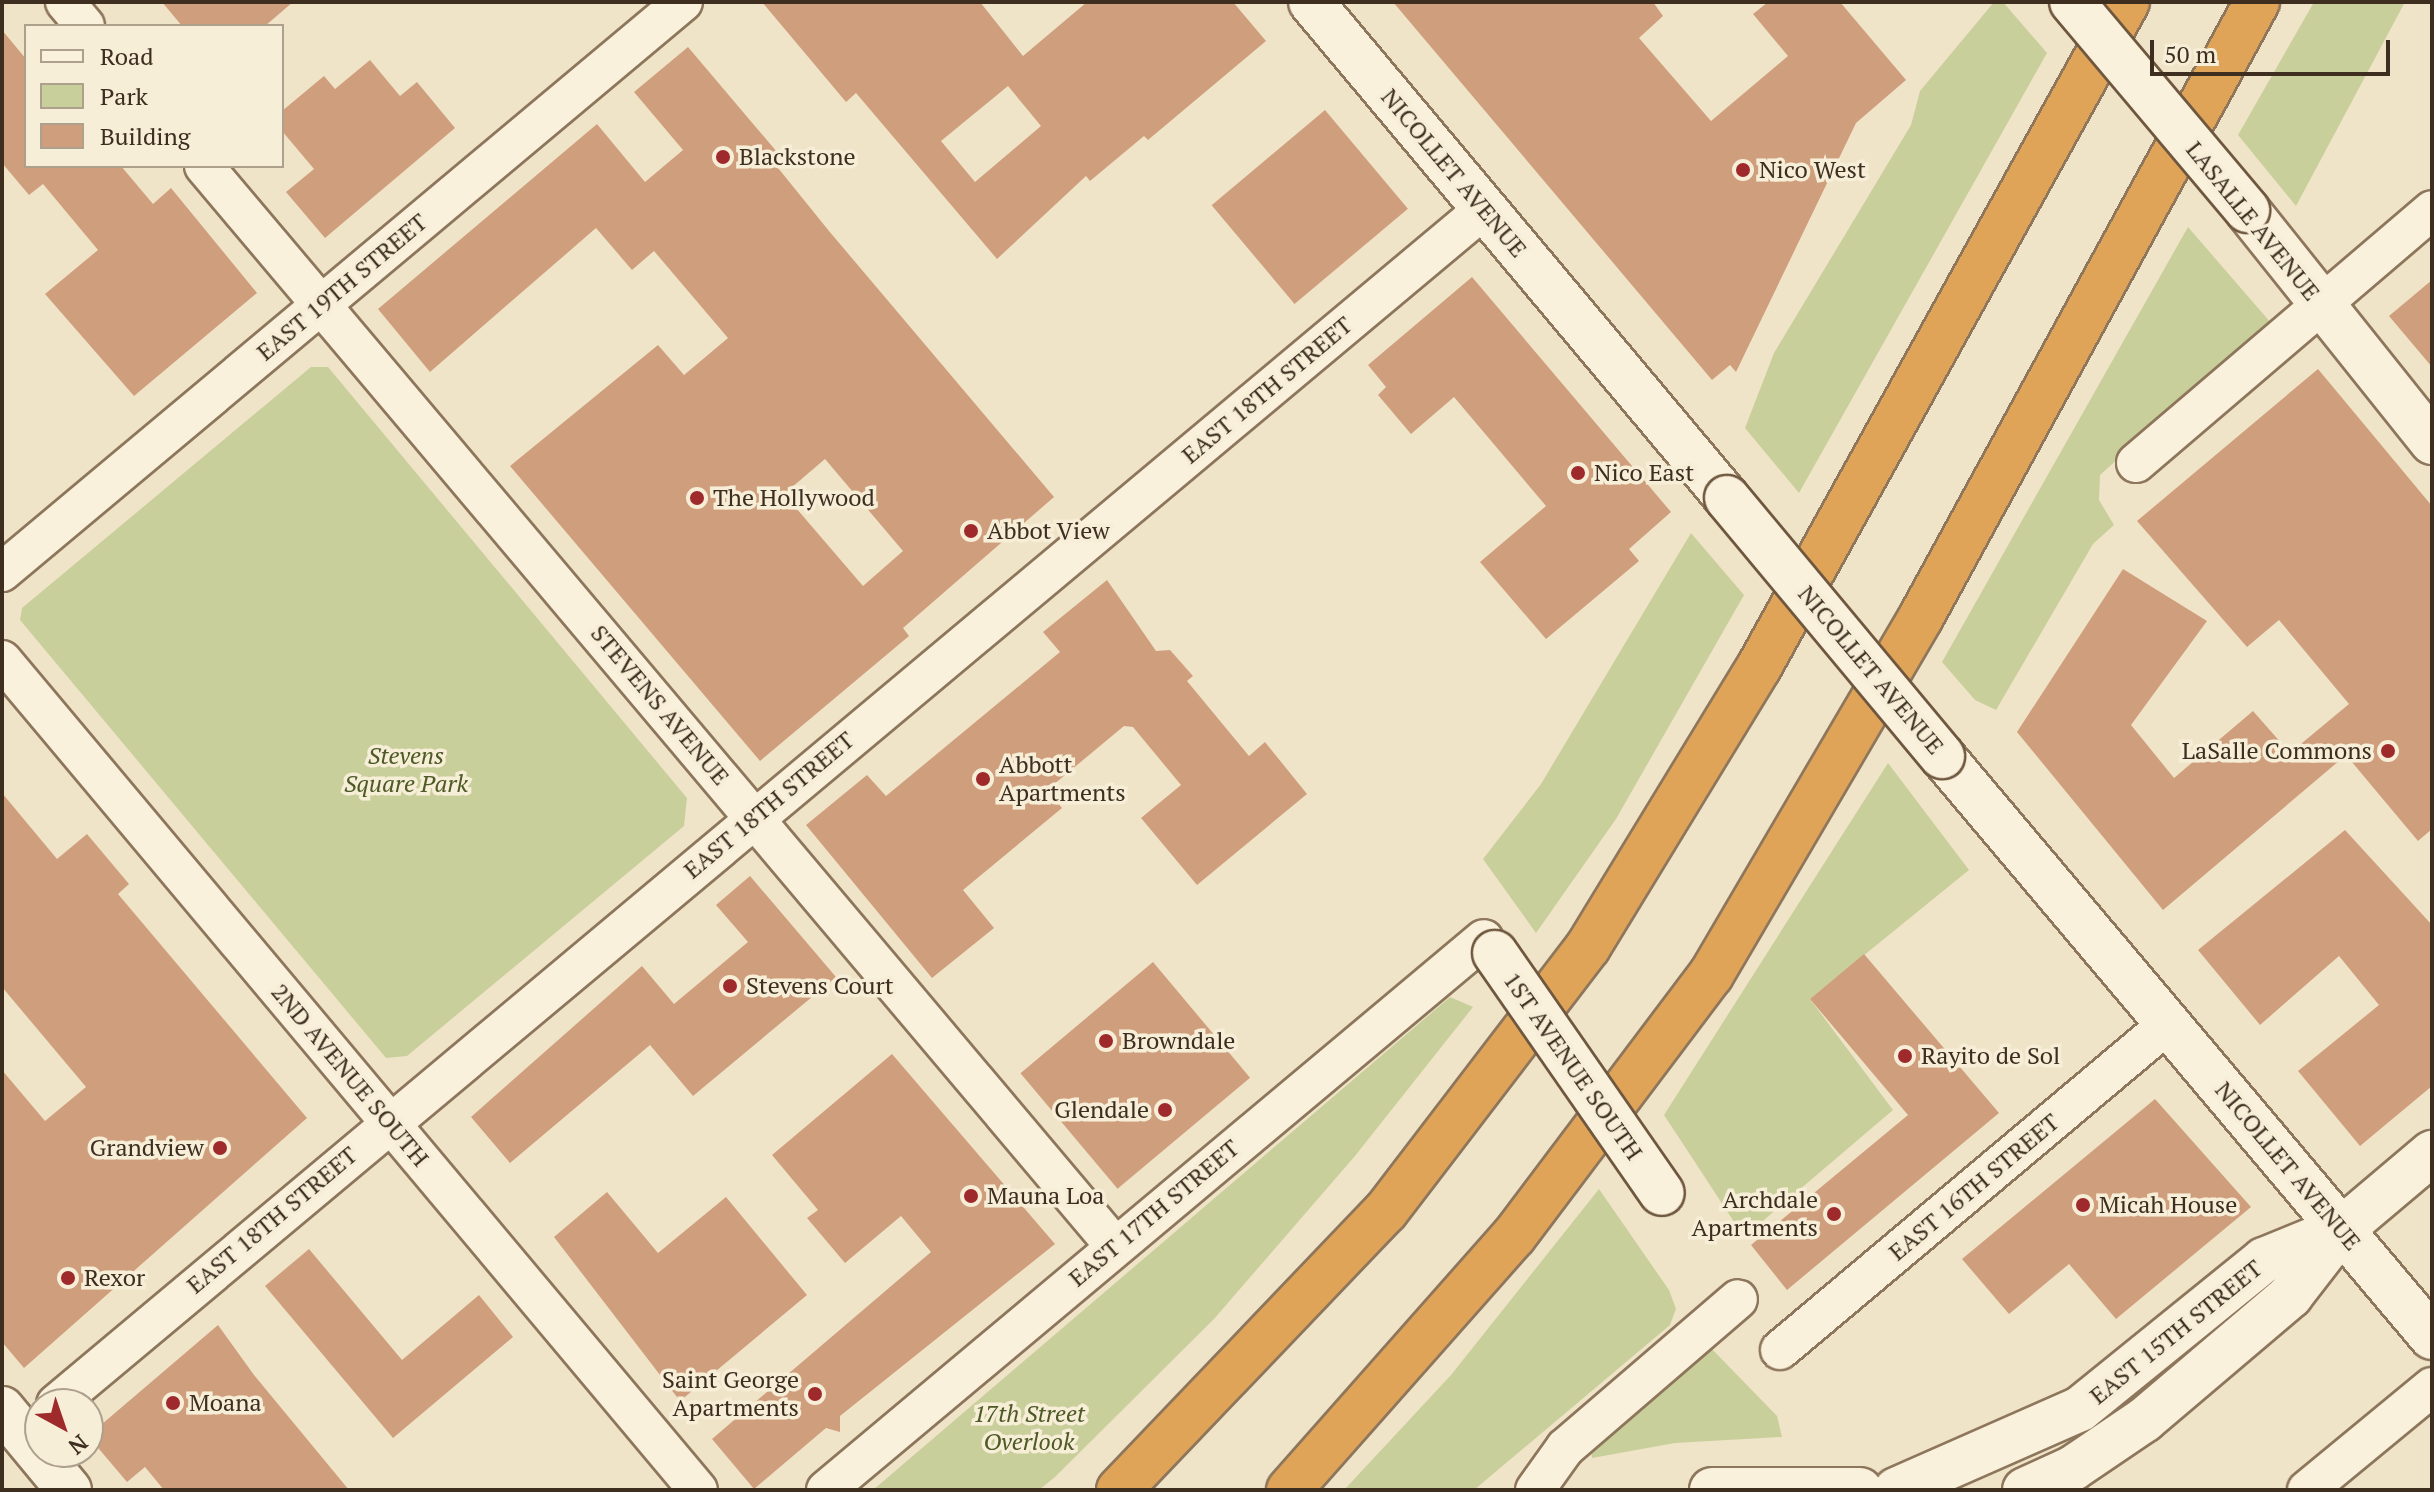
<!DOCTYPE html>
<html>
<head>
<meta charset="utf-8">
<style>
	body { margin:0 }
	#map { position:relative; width:2434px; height:1492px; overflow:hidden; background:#f0e4c8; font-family:"PT Serif",serif }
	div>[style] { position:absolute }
	.green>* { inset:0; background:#c9cf9b }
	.building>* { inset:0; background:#cf9f7d; transform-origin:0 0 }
	.roads { filter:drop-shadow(2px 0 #8d765c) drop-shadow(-2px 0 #8d765c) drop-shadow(0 2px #8d765c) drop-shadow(0 -2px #8d765c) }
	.street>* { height:38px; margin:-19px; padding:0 19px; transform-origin:19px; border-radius:19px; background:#faf1dc }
	.secondary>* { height:44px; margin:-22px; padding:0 22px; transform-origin:22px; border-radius:22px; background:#faf1dc }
	.highway>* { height:44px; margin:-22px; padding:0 22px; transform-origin:22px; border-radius:22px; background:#e0a458 }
	.bridges { filter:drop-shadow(2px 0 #6f573f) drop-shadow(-2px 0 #6f573f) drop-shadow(0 2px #6f573f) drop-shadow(0 -2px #6f573f) }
	.secondary-bridge>* { height:44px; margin:-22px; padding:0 22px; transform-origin:22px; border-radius:22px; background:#faf1dc }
	.dots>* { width:22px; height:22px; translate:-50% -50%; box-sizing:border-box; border:4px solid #f7eed8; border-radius:50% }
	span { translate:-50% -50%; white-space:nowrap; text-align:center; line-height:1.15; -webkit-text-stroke:7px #f7eed8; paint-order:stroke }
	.poi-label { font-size:24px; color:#3d2e20 }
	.left { translate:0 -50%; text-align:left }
	.right { translate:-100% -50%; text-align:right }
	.street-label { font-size:24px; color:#3d2e20 }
	.park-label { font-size:24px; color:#4d5a26; font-style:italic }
	.frame { position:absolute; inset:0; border:4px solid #3d2e20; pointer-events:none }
	.legend { position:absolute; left:24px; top:24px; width:260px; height:144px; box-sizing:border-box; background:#f7eed8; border:2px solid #ada18e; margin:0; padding:10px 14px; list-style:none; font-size:24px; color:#3d2e20 }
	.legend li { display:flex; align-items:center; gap:16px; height:40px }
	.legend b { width:40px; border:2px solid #ada18e }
	.north { position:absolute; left:24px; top:1388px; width:80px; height:80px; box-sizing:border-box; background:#f7eed8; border:2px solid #ada18e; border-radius:50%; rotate:140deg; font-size:22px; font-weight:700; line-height:32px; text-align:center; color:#3d2e20 }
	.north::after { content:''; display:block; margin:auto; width:28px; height:36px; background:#9e2a2b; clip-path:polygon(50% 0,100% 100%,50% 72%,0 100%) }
	.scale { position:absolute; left:2150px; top:40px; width:240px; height:36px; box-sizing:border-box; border:4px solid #3d2e20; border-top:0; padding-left:10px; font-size:24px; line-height:28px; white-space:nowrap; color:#3d2e20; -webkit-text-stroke:6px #f7eed8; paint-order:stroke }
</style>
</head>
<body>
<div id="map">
	<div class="green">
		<div style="clip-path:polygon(1994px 2px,2003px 2px,2047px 53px,1799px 493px,1745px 428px,1774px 353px,1911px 125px,1920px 91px)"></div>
		<div style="clip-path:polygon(2314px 2px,2405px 2px,2296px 206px,2238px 135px)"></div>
		<div style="clip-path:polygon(2188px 227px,2271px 323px,2100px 475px,2099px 500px,2114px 525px,2093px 544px,1996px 710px,1975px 700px,1942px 662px)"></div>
		<div style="clip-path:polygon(311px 367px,328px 367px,687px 798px,684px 826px,407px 1056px,386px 1058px,20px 620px,22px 608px)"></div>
		<div style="clip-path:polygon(1691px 533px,1744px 595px,1616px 819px,1536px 933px,1483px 859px,1541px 784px)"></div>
		<div style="clip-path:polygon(1888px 763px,1969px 870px,1810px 999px,1893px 1110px,1744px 1237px,1664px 1115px)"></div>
		<div style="clip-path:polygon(1450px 997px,1473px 1007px,1355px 1156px,1214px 1319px,1055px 1477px,1039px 1490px,873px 1490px)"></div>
		<div style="clip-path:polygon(1599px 1189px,1669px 1290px,1676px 1309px,1670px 1325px,1474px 1490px,1344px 1490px,1451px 1375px)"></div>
		<div style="clip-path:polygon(1710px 1347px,1777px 1416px,1782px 1437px,1675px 1443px,1592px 1458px,1591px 1448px)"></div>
	</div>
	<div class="building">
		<div style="clip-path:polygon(162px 2px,293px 2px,265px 26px,182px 26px)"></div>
		<div style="clip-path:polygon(evenodd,762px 2px,980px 2px,1023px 56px,1087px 2px,1233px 2px,1266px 41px,1148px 140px,1144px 136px,1090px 181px,1086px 176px,997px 259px,856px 93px,846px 102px,762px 2px,1008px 86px,1041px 126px,975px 182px,941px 141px,1008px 86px)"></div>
		<div style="clip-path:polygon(1393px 2px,1653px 2px,1663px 16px,1639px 38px,1711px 121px,1788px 56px,1753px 14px,1768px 2px,1840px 2px,1906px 80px,1856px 123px,1736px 372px,1730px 365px,1712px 380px)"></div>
		<div style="clip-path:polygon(2px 30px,26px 59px,26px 166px,121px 166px,153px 204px,171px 188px,257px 293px,134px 396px,45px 294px,98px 250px,43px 184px,29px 195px,2px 163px)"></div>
		<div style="clip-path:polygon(evenodd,688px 47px,777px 152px,770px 158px,829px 231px,1054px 497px,903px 628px,909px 636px,760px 761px,510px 466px,658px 345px,684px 375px,728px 338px,654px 251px,632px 270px,596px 228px,430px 372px,378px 309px,597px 124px,645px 182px,683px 150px,634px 92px,688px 47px,825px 459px,903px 551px,863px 586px,784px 494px,825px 459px)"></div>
		<div style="clip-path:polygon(370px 60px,400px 96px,417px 82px,455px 128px,325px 238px,286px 192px,314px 169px,282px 131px,282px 111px,324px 76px,335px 89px)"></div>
		<div style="left:1325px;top:110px;width:129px;height:148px;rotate:50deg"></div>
		<div style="clip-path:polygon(1472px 277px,1671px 512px,1629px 549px,1639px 561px,1546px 639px,1480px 562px,1546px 506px,1454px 397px,1411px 434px,1378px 395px,1386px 387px,1368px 365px)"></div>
		<div style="clip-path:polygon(2432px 280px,2432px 367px,2389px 316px)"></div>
		<div style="clip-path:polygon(2318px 369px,2432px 506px,2432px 829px,2418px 841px,2346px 755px,2163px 910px,2017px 732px,2123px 569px,2207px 621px,2131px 725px,2174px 778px,2253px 711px,2290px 753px,2349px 704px,2279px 620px,2247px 647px,2137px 521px)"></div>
		<div style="clip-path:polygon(1107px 580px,1156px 651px,1170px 650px,1193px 676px,1187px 681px,1249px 756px,1265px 742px,1307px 794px,1197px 885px,1141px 818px,1181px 785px,1133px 727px,1124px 726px,1047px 790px,1062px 808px,963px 890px,994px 928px,932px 978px,806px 825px,867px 775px,886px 796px,1060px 652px,1043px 632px)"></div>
		<div style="clip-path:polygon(2px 793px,57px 859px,87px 834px,129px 884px,118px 894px,307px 1118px,24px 1368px,2px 1342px,2px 1070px,45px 1121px,86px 1087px,2px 987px)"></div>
		<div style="clip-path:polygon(2345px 830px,2432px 925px,2432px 1086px,2360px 1146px,2298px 1071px,2379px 1005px,2339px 956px,2260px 1025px,2198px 950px)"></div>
		<div style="clip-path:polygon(750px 876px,836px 977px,693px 1096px,650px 1045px,510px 1163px,471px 1117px,642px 966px,674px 1004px,748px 942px,716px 905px)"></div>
		<div style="clip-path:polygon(1864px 954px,1999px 1113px,1787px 1290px,1751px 1245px,1908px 1115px,1810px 999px)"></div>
		<div style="left:1153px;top:962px;width:151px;height:173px;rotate:50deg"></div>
		<div style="clip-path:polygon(892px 1054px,1055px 1244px,840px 1416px,840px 1432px,826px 1428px,754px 1489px,712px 1439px,931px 1252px,901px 1216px,845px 1263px,807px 1218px,818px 1210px,772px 1155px)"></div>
		<div style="clip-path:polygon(2155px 1099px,2251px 1207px,2116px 1319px,2069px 1264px,2009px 1314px,1962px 1259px)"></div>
		<div style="clip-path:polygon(607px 1192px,658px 1253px,726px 1197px,807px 1295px,680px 1401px,554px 1237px)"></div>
		<div style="clip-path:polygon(309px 1249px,402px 1360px,479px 1295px,513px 1337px,393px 1438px,265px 1286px)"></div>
		<div style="clip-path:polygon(218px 1325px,254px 1375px,349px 1490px,164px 1490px,145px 1467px,127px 1482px,88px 1436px)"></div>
	</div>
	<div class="roads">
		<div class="street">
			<div style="left:65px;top:2px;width:31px;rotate:50deg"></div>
			<div style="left:204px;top:166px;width:1412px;rotate:49.86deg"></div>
			<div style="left:2136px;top:463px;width:389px;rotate:-40.5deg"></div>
			<div style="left:2px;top:572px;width:888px;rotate:-39.93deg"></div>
			<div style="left:2px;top:660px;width:1083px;rotate:50.02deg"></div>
			<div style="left:1780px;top:1350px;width:507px;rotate:-40.04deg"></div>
			<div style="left:56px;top:1404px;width:1862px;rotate:-39.92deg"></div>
			<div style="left:826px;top:1490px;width:858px;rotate:-39.94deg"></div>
			<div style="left:1535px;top:1490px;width:52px;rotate:-54.5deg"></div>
			<div style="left:1565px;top:1448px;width:228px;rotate:-40.7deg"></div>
			<div style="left:2307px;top:1490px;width:162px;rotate:-39.5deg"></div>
		</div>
		<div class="secondary">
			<div style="left:1311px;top:2px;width:647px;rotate:50.01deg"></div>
			<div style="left:2247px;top:210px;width:297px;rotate:51.4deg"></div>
			<div style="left:1942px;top:756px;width:760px;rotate:49.86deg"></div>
			<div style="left:2px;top:1409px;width:105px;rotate:50.4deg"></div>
			<div style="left:1712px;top:1490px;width:148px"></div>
			<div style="left:1896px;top:1490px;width:201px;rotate:-23.8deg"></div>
			<div style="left:2080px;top:1409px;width:237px;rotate:-39deg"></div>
			<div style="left:2264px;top:1260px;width:82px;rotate:-22.2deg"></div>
			<div style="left:2025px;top:1490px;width:53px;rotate:-24.6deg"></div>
			<div style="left:2073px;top:1468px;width:86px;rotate:-34.1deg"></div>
			<div style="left:2144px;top:1420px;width:192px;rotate:-40.3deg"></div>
			<div style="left:2290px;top:1296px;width:85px;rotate:-52.2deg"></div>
			<div style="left:2342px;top:1229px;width:118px;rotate:-40.2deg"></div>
		</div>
		<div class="highway">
			<div style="left:1119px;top:1490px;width:386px;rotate:-46.3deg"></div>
			<div style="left:1386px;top:1211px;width:332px;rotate:-52.6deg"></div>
			<div style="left:1588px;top:947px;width:328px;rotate:-58.6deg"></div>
			<div style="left:1759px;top:667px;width:760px;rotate:-61.04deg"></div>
			<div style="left:1289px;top:1490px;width:339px;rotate:-48.5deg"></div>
			<div style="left:1514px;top:1236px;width:327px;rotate:-53deg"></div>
			<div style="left:1711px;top:975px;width:415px;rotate:-59.6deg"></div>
			<div style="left:1921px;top:617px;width:701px;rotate:-61.35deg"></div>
		</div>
	</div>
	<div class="bridges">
		<div class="secondary-bridge">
			<div style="left:2072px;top:2px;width:272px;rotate:49.9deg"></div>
			<div style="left:1727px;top:498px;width:336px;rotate:50.2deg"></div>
			<div style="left:1495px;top:953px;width:292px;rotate:55.2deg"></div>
		</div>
	</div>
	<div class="dots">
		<div style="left:723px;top:157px;background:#9e2a2b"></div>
		<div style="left:1743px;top:170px;background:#9e2a2b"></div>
		<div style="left:1578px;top:473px;background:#9e2a2b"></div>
		<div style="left:697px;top:498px;background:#9e2a2b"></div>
		<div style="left:971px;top:531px;background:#9e2a2b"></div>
		<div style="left:2388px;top:751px;background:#9e2a2b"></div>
		<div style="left:983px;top:779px;background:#9e2a2b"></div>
		<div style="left:730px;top:986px;background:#9e2a2b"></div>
		<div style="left:1106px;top:1041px;background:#9e2a2b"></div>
		<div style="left:1905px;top:1056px;background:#9e2a2b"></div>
		<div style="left:1165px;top:1110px;background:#9e2a2b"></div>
		<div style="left:220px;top:1148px;background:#9e2a2b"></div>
		<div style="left:971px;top:1196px;background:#9e2a2b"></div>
		<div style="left:2083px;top:1205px;background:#9e2a2b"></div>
		<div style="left:1834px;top:1214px;background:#9e2a2b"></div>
		<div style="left:68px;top:1278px;background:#9e2a2b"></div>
		<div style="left:815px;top:1394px;background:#9e2a2b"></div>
		<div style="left:173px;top:1403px;background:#9e2a2b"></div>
	</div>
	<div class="poi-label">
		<span class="left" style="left:739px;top:157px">Blackstone</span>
		<span class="left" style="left:1759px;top:170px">Nico West</span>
		<span class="left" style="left:1594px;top:473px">Nico East</span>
		<span class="left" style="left:713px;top:498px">The Hollywood</span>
		<span class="left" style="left:987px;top:531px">Abbot View</span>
		<span class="right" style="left:2372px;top:751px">LaSalle Commons</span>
		<span class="left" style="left:999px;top:779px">Abbott<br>Apartments</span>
		<span class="left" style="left:746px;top:986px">Stevens Court</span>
		<span class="left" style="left:1122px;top:1041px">Browndale</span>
		<span class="left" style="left:1921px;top:1056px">Rayito de Sol</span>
		<span class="right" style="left:1149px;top:1110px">Glendale</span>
		<span class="right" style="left:204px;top:1148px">Grandview</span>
		<span class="left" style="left:987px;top:1196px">Mauna Loa</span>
		<span class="right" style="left:1818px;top:1214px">Archdale<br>Apartments</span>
		<span class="left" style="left:2099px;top:1205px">Micah House</span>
		<span class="left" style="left:84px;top:1278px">Rexor</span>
		<span class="right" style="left:799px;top:1394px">Saint George<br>Apartments</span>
		<span class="left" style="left:189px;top:1403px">Moana</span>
	</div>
	<div class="street-label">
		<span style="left:1454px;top:173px;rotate:50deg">NICOLLET AVENUE</span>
		<span style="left:2253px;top:221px;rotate:51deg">LASALLE AVENUE</span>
		<span style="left:342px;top:287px;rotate:-40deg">EAST 19TH STREET</span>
		<span style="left:1267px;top:390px;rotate:-40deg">EAST 18TH STREET</span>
		<span style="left:1871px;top:670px;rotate:50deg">NICOLLET AVENUE</span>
		<span style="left:660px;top:705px;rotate:50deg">STEVENS AVENUE</span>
		<span style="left:769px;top:805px;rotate:-40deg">EAST 18TH STREET</span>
		<span style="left:1573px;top:1066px;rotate:55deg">1ST AVENUE SOUTH</span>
		<span style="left:350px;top:1075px;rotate:50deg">2ND AVENUE SOUTH</span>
		<span style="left:2288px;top:1166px;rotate:50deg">NICOLLET AVENUE</span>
		<span style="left:1974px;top:1187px;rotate:-40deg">EAST 16TH STREET</span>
		<span style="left:1154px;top:1213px;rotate:-40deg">EAST 17TH STREET</span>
		<span style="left:272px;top:1220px;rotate:-40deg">EAST 18TH STREET</span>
		<span style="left:2176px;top:1332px;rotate:-39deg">EAST 15TH STREET</span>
	</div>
	<div class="park-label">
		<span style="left:406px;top:770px">Stevens<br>Square Park</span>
		<span style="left:1029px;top:1428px">17th Street<br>Overlook</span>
	</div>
	<div class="frame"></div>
	<ul class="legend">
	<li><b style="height:10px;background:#faf1dc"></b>Road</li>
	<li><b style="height:22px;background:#c9cf9b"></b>Park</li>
	<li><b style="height:22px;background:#cf9f7d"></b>Building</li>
	</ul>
	<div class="north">N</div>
	<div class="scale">50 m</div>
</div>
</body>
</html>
